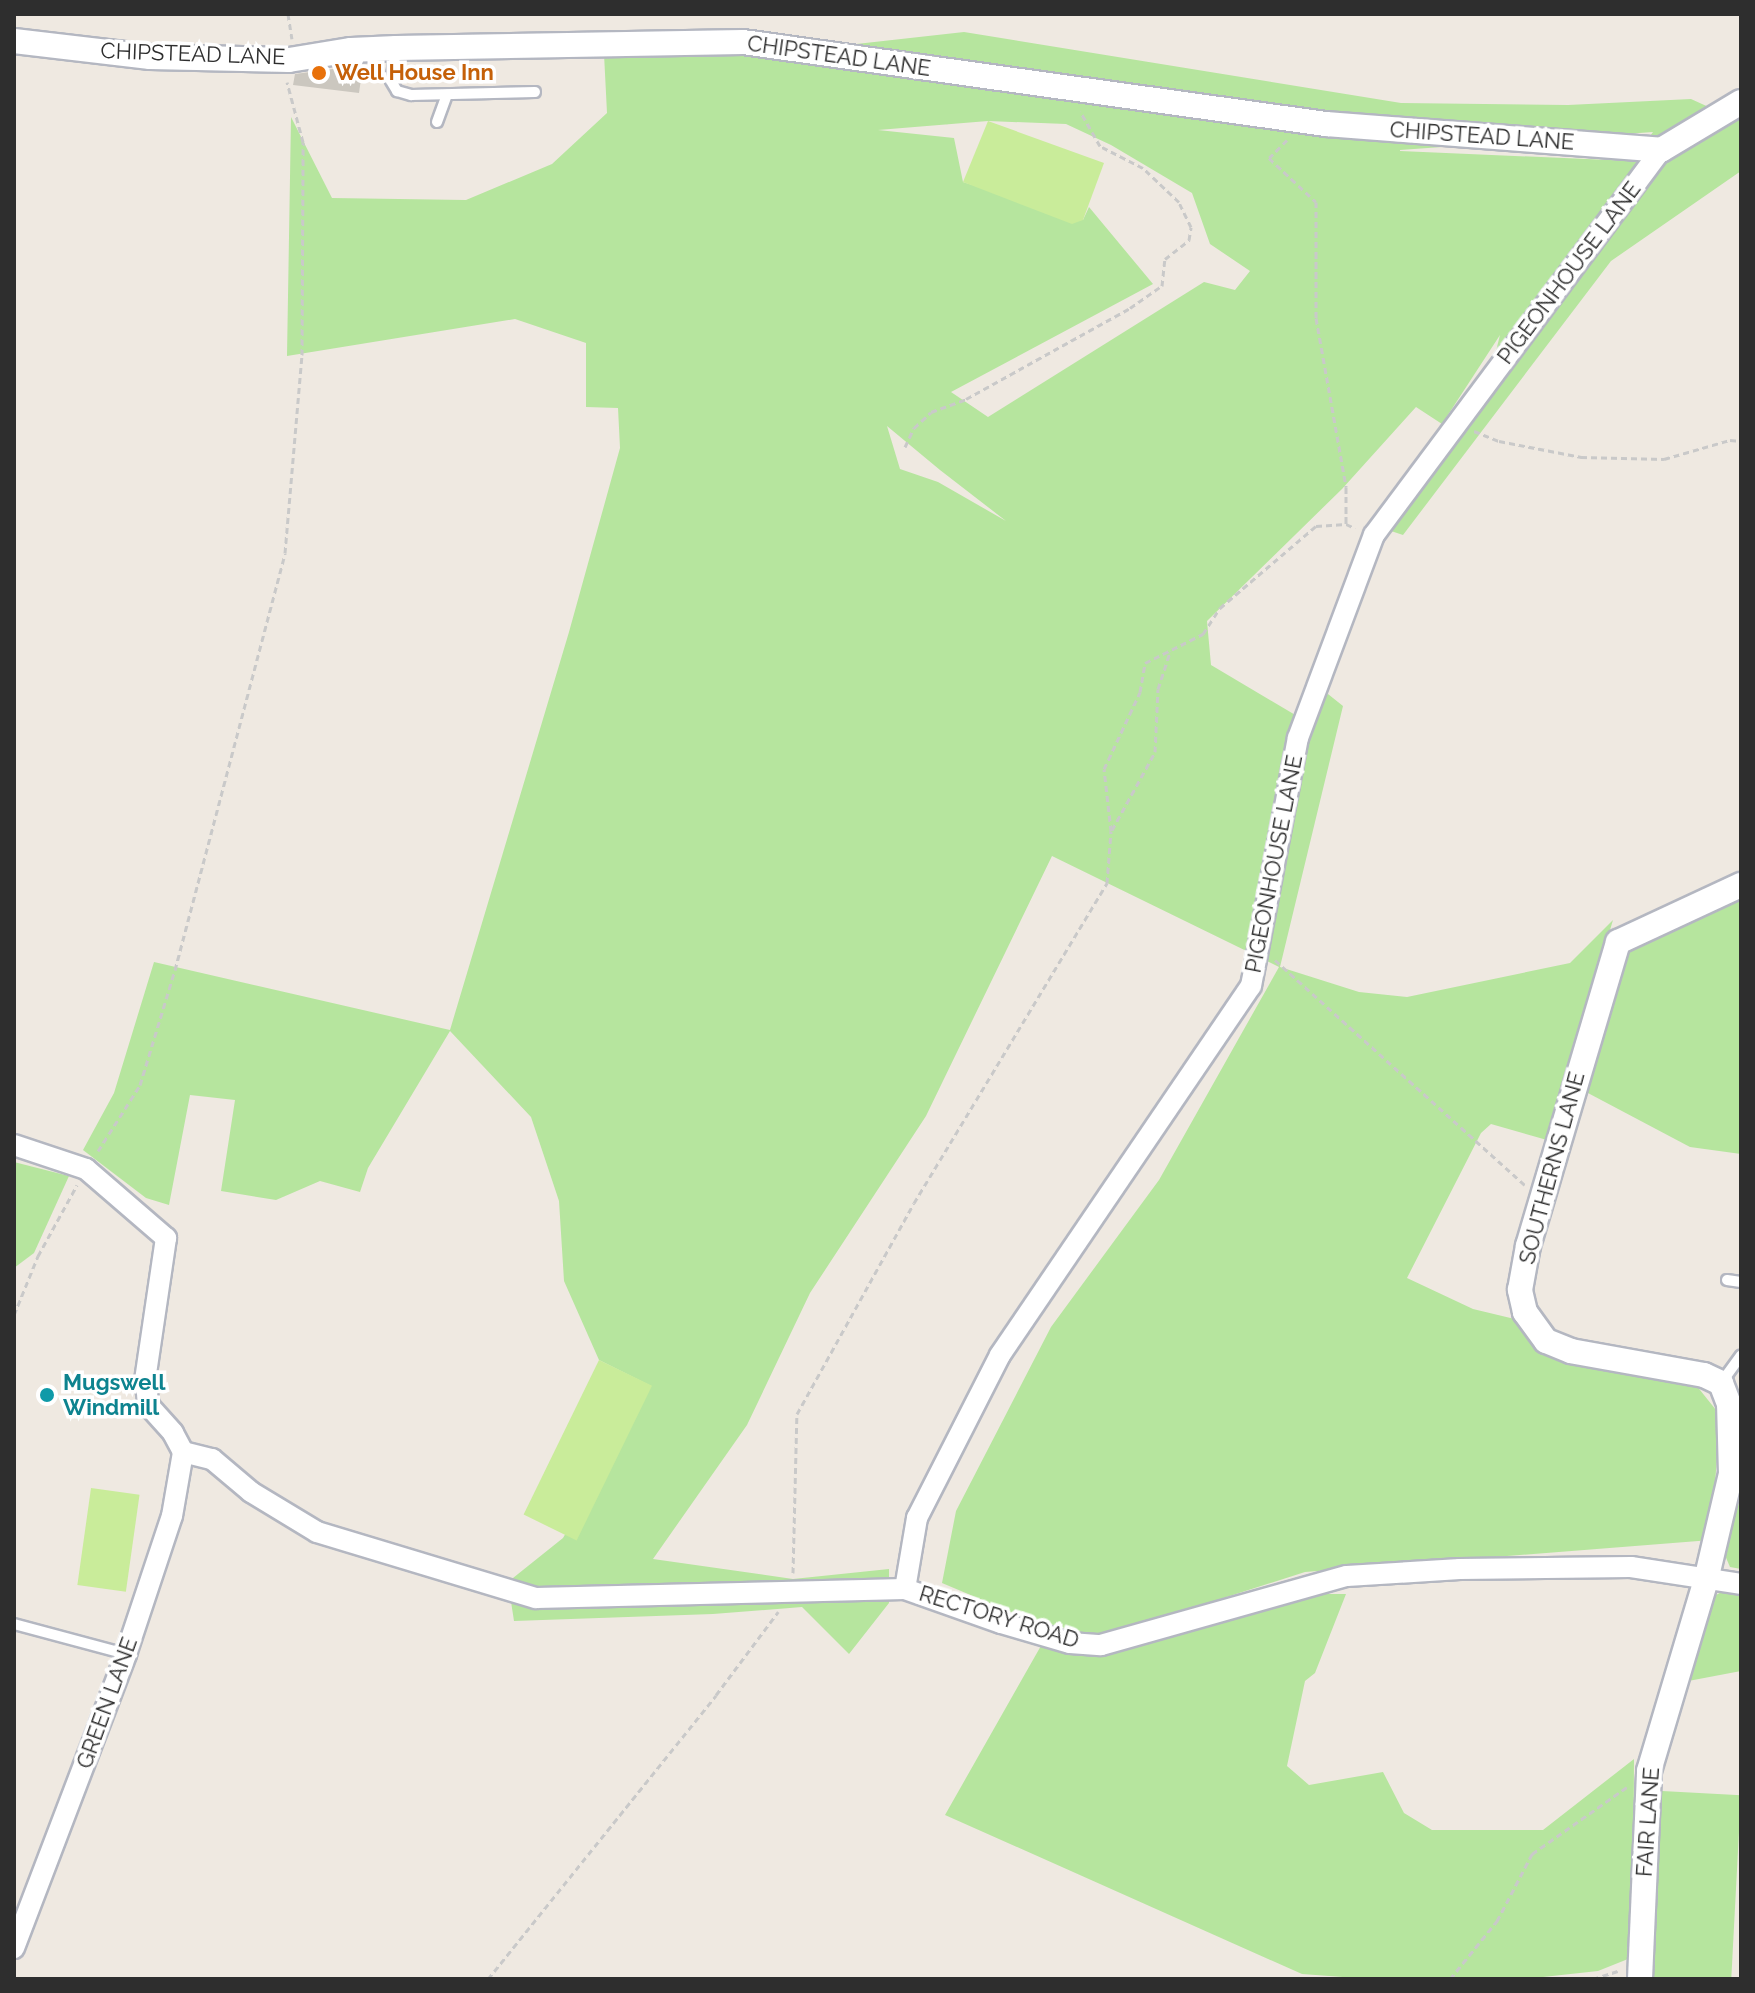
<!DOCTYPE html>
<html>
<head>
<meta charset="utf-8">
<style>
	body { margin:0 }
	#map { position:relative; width:1755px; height:1993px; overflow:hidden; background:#efe9e1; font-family:Raleway,sans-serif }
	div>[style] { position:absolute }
	.green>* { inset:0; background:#b6e59e; transform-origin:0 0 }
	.pitch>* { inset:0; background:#c9ec9a; transform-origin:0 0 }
	.building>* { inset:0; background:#cbc7bf }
	.path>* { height:3px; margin-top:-1.5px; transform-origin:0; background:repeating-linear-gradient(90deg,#c9c9c9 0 6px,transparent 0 10px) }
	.roads { filter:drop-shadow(2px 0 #b4b7c1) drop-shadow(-2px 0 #b4b7c1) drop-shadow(0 2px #b4b7c1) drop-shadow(0 -2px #b4b7c1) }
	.service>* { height:10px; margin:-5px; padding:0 5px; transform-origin:5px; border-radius:5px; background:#fff }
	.minor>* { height:20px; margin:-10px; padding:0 10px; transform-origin:10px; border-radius:10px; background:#fff }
	.tertiary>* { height:24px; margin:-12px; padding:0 12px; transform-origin:12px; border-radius:12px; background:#fff }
	.dots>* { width:22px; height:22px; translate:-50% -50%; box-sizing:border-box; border:4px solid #fff; border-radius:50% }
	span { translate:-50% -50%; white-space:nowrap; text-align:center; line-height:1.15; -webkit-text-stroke:7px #fff; paint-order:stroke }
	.street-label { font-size:22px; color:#2e2e2e }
	.food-label { font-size:22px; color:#c56008; font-weight:700 }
	.left { translate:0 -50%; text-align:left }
	.culture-label { font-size:22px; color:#0d838f; font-weight:700 }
	.frame { position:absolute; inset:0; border:16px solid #2e2e2e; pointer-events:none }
</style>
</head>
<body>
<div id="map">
	<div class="green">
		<div style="clip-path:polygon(evenodd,964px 32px,1401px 103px,1568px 105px,1691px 99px,1735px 119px,1741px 115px,1741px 171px,1611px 261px,1403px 535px,1391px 531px,1483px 403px,1500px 335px,1442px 424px,1416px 407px,1342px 489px,1207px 621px,1211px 665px,1297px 716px,1328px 694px,1343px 706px,1280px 967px,1359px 992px,1407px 997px,1570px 963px,1613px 920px,1547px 1140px,1491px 1124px,1481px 1133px,1407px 1278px,1473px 1309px,1523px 1321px,1696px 1385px,1720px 1415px,1711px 1540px,1305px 1572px,1101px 1637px,1025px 1618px,942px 1583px,956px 1511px,1051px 1327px,1159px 1180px,1279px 967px,1052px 856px,926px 1116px,810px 1293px,747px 1425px,653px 1559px,793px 1579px,889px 1569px,889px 1603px,849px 1654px,802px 1607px,713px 1614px,514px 1621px,508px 1582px,563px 1538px,651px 1386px,599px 1360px,564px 1281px,559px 1201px,531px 1117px,450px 1031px,368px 1168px,360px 1192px,320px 1181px,276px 1200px,221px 1191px,235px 1100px,190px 1095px,169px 1205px,146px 1198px,83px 1150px,114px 1093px,154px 962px,450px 1030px,569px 632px,620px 448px,618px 408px,586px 407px,586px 343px,515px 319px,287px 356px,291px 117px,332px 198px,466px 200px,552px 164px,607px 113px,604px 54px,758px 55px,964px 32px,988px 121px,1066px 124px,1111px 145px,1192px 193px,1210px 244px,1250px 271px,1235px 290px,1204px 282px,988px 417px,951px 392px,1153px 284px,1089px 207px,1083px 220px,963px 182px,954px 138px,878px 130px,988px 121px,964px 32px,1653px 132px,1632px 161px,1400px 151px,1400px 150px,1653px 132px,964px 32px,887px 426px,940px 470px,1006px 521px,938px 482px,900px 469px,887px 426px)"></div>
		<div style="clip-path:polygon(1741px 891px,1741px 1154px,1690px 1147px,1586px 1092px,1625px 948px)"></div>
		<div style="clip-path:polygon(14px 1162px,69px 1176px,34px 1253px,14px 1268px)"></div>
		<div style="clip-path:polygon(1741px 1496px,1741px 1569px,1730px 1567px,1724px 1553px)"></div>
		<div style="clip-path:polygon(1725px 1590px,1741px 1592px,1741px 1671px,1683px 1682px,1709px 1599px)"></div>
		<div style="clip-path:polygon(1325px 1594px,1346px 1594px,1315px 1673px,1305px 1681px,1287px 1766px,1309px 1785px,1383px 1772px,1404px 1813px,1432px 1830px,1543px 1830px,1634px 1759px,1633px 1957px,1598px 1971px,1543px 1977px,1370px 1979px,1302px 1974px,945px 1815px,1042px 1644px,1096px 1655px)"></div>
		<div style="left:1662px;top:1791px;width:79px;height:188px;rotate:3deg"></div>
	</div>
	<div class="pitch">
		<div style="clip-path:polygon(988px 121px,1104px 163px,1083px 220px,1072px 224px,963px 182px)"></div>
		<div style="left:599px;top:1360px;width:59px;height:172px;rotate:26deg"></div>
		<div style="left:91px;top:1488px;width:49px;height:98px;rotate:8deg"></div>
	</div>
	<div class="building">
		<div style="clip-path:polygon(363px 65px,359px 93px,293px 85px,295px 74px)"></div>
	</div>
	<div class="path">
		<div style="left:288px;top:14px;width:25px;rotate:81deg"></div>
		<div style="left:1287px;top:140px;width:25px;rotate:135deg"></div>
		<div style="left:1269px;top:158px;width:64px;rotate:43.1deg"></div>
		<div style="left:1316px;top:202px;width:116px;rotate:90deg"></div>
		<div style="left:1316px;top:318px;width:172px;rotate:79.9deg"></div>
		<div style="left:1346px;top:487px;width:37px;rotate:90deg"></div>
		<div style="left:1474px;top:431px;width:27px;rotate:22deg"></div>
		<div style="left:1499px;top:441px;width:84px;rotate:11deg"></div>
		<div style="left:1581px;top:457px;width:83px;rotate:1.4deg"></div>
		<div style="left:1664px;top:459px;width:69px;rotate:-16.1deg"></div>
		<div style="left:1730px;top:440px;width:11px;rotate:5deg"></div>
		<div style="left:905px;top:447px;width:21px;rotate:-65deg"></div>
		<div style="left:914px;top:428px;width:23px;rotate:-43deg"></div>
		<div style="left:931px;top:412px;width:37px;rotate:-20deg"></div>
		<div style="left:966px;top:399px;width:188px;rotate:-29deg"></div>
		<div style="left:1130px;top:308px;width:39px;rotate:-35deg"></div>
		<div style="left:1162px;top:286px;width:27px;rotate:-84deg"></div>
		<div style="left:1165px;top:259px;width:31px;rotate:-38deg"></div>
		<div style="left:1189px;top:240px;width:13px;rotate:-81deg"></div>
		<div style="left:1191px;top:227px;width:28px;rotate:-116deg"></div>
		<div style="left:1179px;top:202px;width:50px;rotate:-136.6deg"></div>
		<div style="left:1143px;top:168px;width:48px;rotate:-152.9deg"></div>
		<div style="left:1100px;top:146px;width:40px;rotate:-119.7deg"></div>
		<div style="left:1112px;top:830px;width:89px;rotate:-61.1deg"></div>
		<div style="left:1155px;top:752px;width:63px;rotate:-87.3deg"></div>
		<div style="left:1158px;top:689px;width:40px;rotate:-72deg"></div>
		<div style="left:1275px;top:960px;width:336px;rotate:42deg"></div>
		<div style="left:98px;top:1151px;width:78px;rotate:-57.5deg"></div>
		<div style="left:140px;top:1085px;width:120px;rotate:-73.1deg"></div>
		<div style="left:175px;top:970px;width:431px;rotate:-75.2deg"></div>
		<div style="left:285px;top:553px;width:199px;rotate:-85.1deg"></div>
		<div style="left:302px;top:355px;width:213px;rotate:-89.7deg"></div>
		<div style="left:303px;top:142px;width:62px;rotate:-104.9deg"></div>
		<div style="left:14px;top:1315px;width:64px;rotate:-67.9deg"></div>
		<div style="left:38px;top:1256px;width:81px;rotate:-61.2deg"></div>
		<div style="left:793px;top:1573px;width:159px;rotate:-88.6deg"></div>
		<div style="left:797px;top:1414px;width:241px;rotate:-61deg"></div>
		<div style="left:914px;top:1203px;width:374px;rotate:-58.9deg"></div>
		<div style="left:1107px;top:883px;width:52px;rotate:-85.6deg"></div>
		<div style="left:1111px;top:831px;width:62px;rotate:-96.4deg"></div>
		<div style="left:1104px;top:769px;width:85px;rotate:-64.9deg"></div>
		<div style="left:1140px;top:692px;width:29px;rotate:-80deg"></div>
		<div style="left:1145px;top:663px;width:65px;rotate:-26.6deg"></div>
		<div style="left:1203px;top:634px;width:31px;rotate:-57deg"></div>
		<div style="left:1220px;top:608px;width:126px;rotate:-40.5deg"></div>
		<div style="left:1316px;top:526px;width:30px;rotate:-4deg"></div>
		<div style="left:1346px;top:524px;width:10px;rotate:24deg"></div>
		<div style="left:488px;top:1979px;width:364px;rotate:-51.2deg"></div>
		<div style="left:716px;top:1695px;width:104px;rotate:-53.2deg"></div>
		<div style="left:1450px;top:1979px;width:75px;rotate:-51deg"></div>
		<div style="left:1497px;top:1921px;width:76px;rotate:-62.4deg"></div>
		<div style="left:1532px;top:1854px;width:116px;rotate:-35.2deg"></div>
		<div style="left:1593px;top:1979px;width:26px;rotate:-18deg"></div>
	</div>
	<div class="roads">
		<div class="service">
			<div style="left:396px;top:50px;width:31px;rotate:99deg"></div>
			<div style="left:391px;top:81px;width:12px;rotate:59deg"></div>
			<div style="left:397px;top:91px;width:15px;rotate:16deg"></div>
			<div style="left:411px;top:95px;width:124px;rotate:-1.4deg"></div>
			<div style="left:437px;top:122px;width:29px;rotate:-70deg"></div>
			<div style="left:1727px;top:1280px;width:14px;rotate:8deg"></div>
			<div style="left:1721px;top:1383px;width:34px;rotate:-54deg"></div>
			<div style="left:14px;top:1624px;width:116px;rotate:15deg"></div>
		</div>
		<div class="minor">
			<div style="left:14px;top:1145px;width:76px;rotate:18.4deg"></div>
			<div style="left:86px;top:1169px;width:106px;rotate:40.8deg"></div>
			<div style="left:166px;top:1238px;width:145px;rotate:98.4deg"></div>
			<div style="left:145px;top:1381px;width:25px;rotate:81deg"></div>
			<div style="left:149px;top:1406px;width:36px;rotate:48deg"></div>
			<div style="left:173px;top:1433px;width:21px;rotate:62deg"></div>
			<div style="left:183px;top:1452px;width:30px;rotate:14deg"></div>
			<div style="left:212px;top:1459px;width:51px;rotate:40.2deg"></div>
			<div style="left:251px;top:1492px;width:77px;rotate:31.2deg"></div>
			<div style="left:317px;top:1532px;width:229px;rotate:16.8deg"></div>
			<div style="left:536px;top:1598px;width:369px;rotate:-1.4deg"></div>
			<div style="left:905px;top:1589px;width:102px;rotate:19.5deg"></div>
			<div style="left:1001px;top:1623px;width:72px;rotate:16.2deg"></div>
			<div style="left:1070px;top:1643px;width:31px;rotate:4deg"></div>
			<div style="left:1101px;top:1645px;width:255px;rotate:-15.7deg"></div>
			<div style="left:1347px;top:1576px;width:113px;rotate:-3.5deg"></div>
			<div style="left:1460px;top:1569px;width:171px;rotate:-0.7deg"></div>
			<div style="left:1631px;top:1567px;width:111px;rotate:8.8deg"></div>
			<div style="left:905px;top:1589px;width:72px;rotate:-80.4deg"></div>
			<div style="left:917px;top:1518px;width:183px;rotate:-63deg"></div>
			<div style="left:1000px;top:1355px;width:446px;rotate:-55.8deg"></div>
			<div style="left:1251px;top:986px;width:252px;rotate:-79.3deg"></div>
			<div style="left:1298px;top:738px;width:217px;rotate:-69.5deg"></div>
			<div style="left:1374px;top:535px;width:480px;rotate:-53.3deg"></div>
			<div style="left:14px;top:1948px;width:315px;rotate:-69.1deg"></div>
			<div style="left:126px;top:1654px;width:145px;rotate:-71.6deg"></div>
			<div style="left:172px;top:1516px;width:65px;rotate:-80.2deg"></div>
		</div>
		<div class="tertiary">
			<div style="left:14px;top:41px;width:137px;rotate:6.7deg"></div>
			<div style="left:150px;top:57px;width:139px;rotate:1.2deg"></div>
			<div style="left:289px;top:60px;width:63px;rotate:-9.2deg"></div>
			<div style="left:351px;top:50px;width:45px;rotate:-2.5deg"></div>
			<div style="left:396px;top:48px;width:347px;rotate:-1deg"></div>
			<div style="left:743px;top:42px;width:589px;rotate:8.01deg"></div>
			<div style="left:1326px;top:124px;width:336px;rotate:4.4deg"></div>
			<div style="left:1661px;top:150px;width:93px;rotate:-31deg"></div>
			<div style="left:1640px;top:1979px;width:208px;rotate:-87.5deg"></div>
			<div style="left:1649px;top:1771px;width:203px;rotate:-73.4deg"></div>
			<div style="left:1707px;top:1576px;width:105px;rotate:-76.8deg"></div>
			<div style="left:1731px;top:1474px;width:70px;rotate:-91.6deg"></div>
			<div style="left:1729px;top:1404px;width:22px;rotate:-111deg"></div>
			<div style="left:1721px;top:1383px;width:19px;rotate:-155deg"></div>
			<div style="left:1704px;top:1375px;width:135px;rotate:-169.8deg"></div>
			<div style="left:1571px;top:1351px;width:27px;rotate:-158deg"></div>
			<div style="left:1546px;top:1341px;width:36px;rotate:-126deg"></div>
			<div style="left:1525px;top:1312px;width:23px;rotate:-103deg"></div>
			<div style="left:1520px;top:1290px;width:45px;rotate:-79.7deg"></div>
			<div style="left:1528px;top:1246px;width:317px;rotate:-73.5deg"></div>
			<div style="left:1618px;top:942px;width:136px;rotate:-24.9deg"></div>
		</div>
	</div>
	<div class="dots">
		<div style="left:319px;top:73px;background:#e8710a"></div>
		<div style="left:47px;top:1395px;background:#0f9aa8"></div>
	</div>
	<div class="street-label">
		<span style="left:193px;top:54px;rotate:2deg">CHIPSTEAD LANE</span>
		<span style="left:839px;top:56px;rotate:8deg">CHIPSTEAD LANE</span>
		<span style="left:1482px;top:136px;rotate:4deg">CHIPSTEAD LANE</span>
		<span style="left:1569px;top:273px;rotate:-53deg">PIGEONHOUSE LANE</span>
		<span style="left:1274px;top:864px;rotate:-79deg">PIGEONHOUSE LANE</span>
		<span style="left:1552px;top:1168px;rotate:-75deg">SOUTHERNS LANE</span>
		<span style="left:999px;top:1617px;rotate:17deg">RECTORY ROAD</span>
		<span style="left:107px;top:1703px;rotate:-70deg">GREEN LANE</span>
		<span style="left:1648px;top:1822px;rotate:-86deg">FAIR LANE</span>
	</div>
	<div class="food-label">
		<span class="left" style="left:335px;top:73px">Well House Inn</span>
	</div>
	<div class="culture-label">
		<span class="left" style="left:63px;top:1395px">Mugswell<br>Windmill</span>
	</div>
	<div class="frame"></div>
</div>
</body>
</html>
